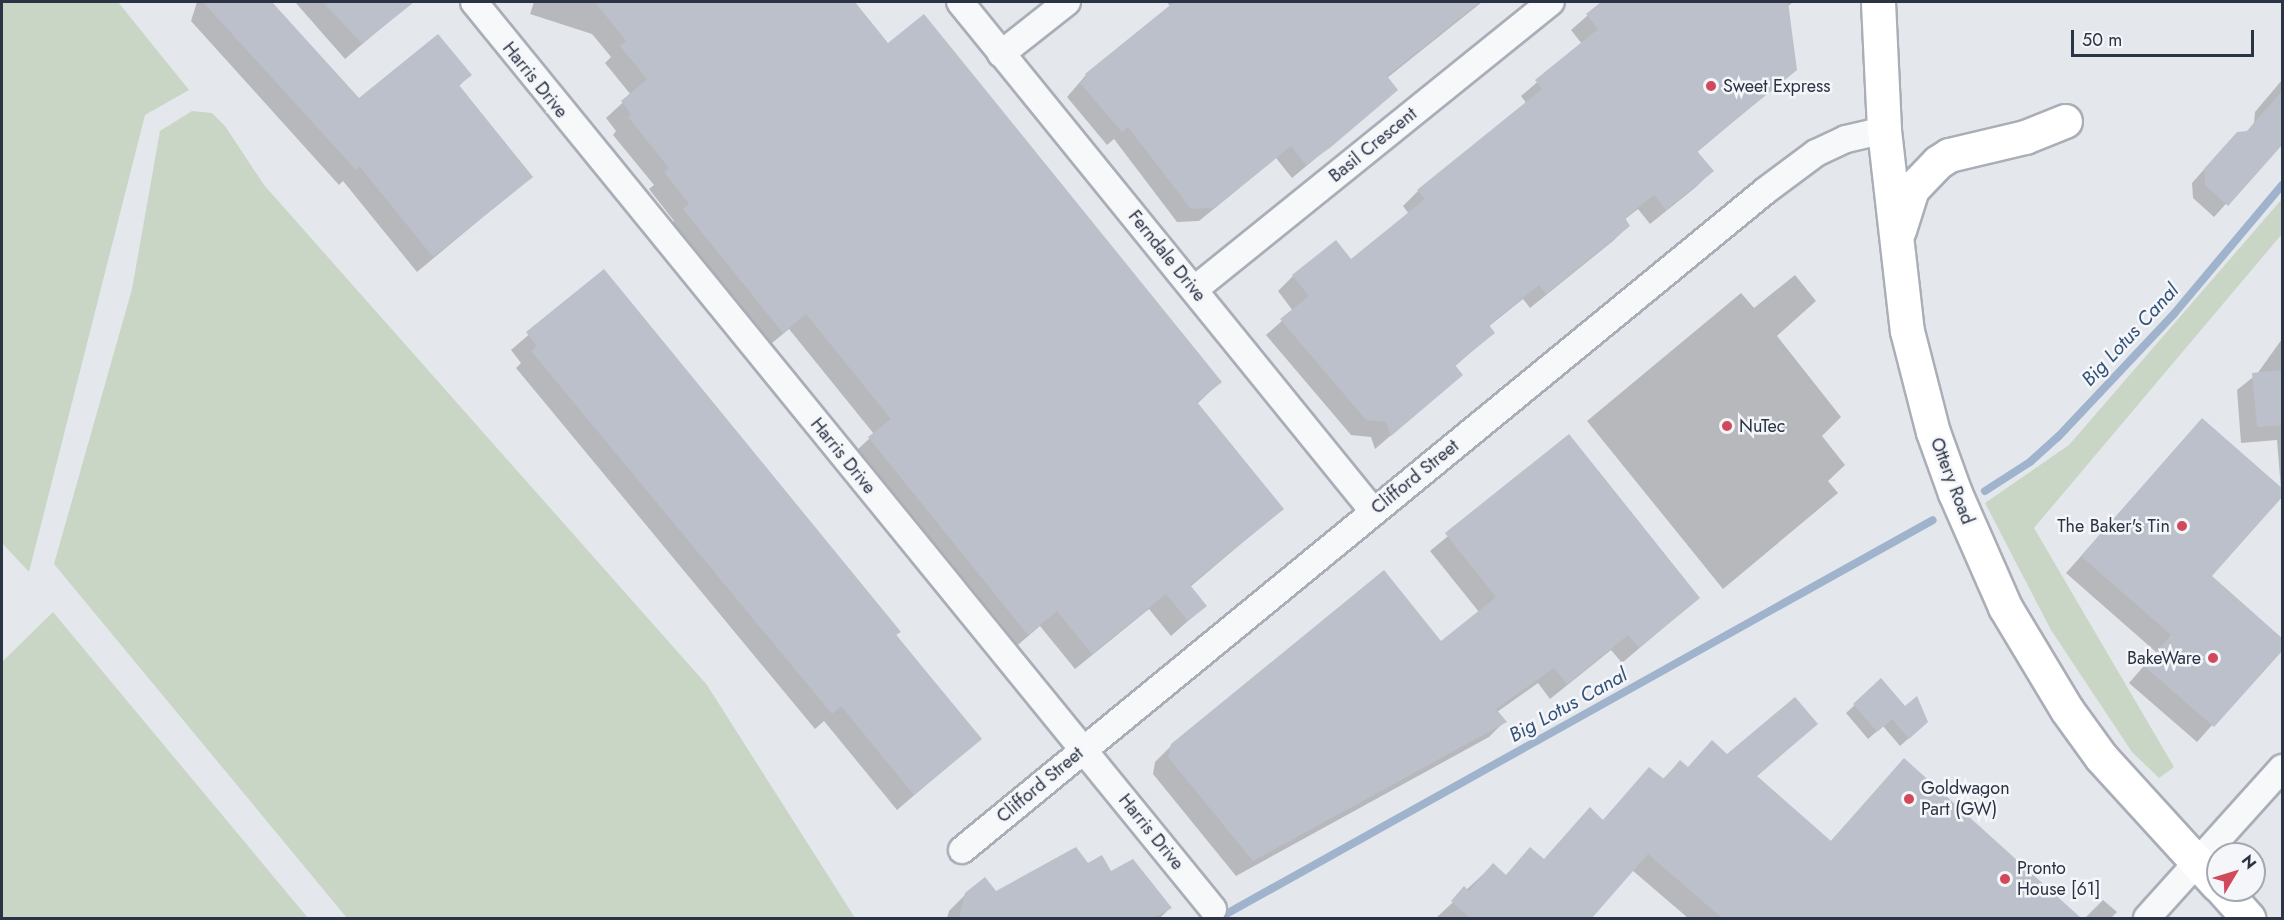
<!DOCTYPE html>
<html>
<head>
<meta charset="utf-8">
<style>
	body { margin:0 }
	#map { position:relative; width:2284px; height:920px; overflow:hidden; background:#e4e7ec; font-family:Jost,sans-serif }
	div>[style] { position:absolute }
	.green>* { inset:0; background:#c9d6c5 }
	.shadow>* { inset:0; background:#0003 }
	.stream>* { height:8px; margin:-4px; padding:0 4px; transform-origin:4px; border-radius:4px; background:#9fb4cc }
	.building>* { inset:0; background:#bbc0ca }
	.roads { filter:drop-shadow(2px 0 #a9aeb7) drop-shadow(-2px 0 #a9aeb7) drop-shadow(0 2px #a9aeb7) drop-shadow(0 -2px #a9aeb7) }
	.street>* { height:26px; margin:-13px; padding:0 13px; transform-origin:13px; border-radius:13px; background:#f7f8fa }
	.secondary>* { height:33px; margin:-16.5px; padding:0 16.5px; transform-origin:16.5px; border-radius:16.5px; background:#fff }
	.dots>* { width:16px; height:16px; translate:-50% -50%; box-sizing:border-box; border:3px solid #f4f6f9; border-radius:50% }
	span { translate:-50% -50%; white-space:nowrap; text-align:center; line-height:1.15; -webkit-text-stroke:5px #f4f6f9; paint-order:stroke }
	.street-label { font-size:18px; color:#2b3445 }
	.poi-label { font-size:18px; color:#2b3445 }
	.left { translate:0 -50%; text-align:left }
	.right { translate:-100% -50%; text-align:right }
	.water-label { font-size:20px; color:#34527a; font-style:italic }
	.frame { position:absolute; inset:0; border:3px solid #2b3445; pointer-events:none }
	.north { position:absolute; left:2206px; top:842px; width:60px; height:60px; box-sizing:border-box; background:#f4f6f9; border:2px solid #a4a8b1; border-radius:50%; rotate:52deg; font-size:16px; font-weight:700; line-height:24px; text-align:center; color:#2b3445 }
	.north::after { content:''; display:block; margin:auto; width:21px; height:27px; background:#d1495b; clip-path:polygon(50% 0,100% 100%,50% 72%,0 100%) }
	.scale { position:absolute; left:2071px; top:30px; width:183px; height:27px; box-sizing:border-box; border:3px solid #2b3445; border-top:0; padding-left:8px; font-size:18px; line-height:21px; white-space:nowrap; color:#2b3445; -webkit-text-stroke:4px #f4f6f9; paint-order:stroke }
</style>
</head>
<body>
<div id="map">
	<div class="green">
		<div style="clip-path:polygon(2px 2px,118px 2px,189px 90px,145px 115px,29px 572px,2px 543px)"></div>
		<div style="clip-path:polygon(192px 111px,212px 113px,225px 126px,264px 185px,707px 685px,855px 918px,347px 918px,54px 564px,132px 289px,160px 131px)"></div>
		<div style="clip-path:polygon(2282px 199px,2282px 234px,2034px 528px,2174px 767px,2159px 778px,2132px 752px,2051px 630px,1985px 503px,2069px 445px)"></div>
		<div style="clip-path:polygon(53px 612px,308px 918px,2px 918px,2px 662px)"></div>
	</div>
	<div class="shadow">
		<div style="clip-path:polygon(197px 2px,270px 2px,359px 100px,470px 75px,458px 87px,531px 177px,417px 272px,343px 181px,339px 185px,191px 21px)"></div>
		<div style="clip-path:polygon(295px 2px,409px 2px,410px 3px,345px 59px)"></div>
		<div style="clip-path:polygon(534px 2px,853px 2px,888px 45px,1220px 382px,1197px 404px,1282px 509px,1190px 587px,1205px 606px,1171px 636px,1149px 609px,1075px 669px,1040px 626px,1012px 650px,853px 454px,874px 434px,789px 329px,766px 348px,668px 227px,674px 221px,649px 189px,654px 185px,613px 135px,616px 131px,606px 118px,631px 95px,605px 63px,611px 57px,592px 34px,530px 14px)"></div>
		<div style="clip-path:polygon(1167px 2px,1482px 2px,1387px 78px,1382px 103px,1292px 178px,1276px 158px,1199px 221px,1177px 222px,1114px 139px,1107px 145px,1067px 97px,1086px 75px,1170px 6px)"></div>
		<div style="clip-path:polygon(1603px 2px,1793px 2px,1787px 7px,1796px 69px,1696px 153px,1712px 171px,1696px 187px,1650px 224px,1638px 209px,1624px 220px,1628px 226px,1613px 241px,1530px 308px,1523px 299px,1488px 327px,1493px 333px,1454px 367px,1461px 375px,1375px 449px,1371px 437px,1351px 435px,1266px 335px,1293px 311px,1278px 291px,1293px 276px,1350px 261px,1409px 214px,1403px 206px,1418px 191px,1527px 104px,1521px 96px,1582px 44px,1571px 30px)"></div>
		<div style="clip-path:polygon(2282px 80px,2282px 142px,2214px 217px,2193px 198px,2192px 183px,2225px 146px,2246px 133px,2254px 123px,2255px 112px)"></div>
		<div style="clip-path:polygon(603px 271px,980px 739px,897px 810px,824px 721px,815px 729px,516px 368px,521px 363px,511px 350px)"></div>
		<div style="clip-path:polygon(1795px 275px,1816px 301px,1777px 336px,1841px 417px,1822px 436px,1845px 465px,1828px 481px,1838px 493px,1723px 589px,1587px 421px,1741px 293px,1754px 308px)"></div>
		<div style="clip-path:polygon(2282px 339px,2282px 497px,2210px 576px,2282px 647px,2197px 742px,2129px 683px,2156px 652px,2066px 573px,2202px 420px,2281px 489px,2277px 440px,2241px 443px,2237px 390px,2257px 374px)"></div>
		<div style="clip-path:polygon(1569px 436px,1698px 598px,1622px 663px,1611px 650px,1550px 699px,1538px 683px,1497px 712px,1505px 721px,1489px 737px,1236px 876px,1153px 774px,1155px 762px,1172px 745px,1441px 643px,1479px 612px,1430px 551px)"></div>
		<div style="clip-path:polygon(1881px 681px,1918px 730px,1900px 746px,1883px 726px,1868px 739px,1846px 713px)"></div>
		<div style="clip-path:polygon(1816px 724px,1756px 777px,1830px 842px,1904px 760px,2079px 918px,1688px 918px,1632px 870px,1590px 918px,1436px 918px,1493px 865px,1505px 876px,1531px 849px,1543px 860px,1602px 821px,1650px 769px,1662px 780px,1680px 762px,1687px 768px)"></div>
		<div style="clip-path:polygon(1088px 865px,1170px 908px,1160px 918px,947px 918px,949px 911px,966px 894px,996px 893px)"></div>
		<div style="clip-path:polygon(2103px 900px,2117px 912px,2111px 918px,2085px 918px)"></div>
	</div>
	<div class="stream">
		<div style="left:1985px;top:491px;width:54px;rotate:-32.8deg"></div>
		<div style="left:2030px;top:462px;width:38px;rotate:-42deg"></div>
		<div style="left:2058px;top:437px;width:168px;rotate:-46.7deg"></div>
		<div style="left:2173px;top:315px;width:170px;rotate:-50deg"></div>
		<div style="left:1219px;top:918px;width:817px;rotate:-29.14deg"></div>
	</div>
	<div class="building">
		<div style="clip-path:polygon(203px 2px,272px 2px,359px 98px,438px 34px,472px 75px,459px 85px,533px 177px,433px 257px,360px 167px,356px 170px)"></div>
		<div style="clip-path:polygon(323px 2px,414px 2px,362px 44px)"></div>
		<div style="clip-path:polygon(595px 2px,855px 2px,888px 43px,924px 14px,1222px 382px,1197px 402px,1284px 509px,1190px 585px,1207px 606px,1188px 621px,1166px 594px,1092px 654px,1057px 611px,1028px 635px,868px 437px,891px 419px,806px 314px,783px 333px,683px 209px,689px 204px,664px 172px,669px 168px,628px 117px,631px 114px,621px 101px,647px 79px,620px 46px,626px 41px)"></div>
		<div style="clip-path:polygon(1174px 2px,1480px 2px,1387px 76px,1398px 90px,1331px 147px,1306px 165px,1291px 146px,1215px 208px,1191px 209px,1128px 127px,1122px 132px,1080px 83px,1087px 77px,1085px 74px)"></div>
		<div style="clip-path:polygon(1601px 2px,1788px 2px,1797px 70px,1697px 151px,1714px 171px,1666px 210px,1654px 195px,1625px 218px,1630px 226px,1546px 294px,1539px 285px,1489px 325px,1495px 333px,1455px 365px,1463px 375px,1391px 436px,1386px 422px,1366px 420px,1280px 319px,1309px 296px,1292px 275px,1336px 240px,1351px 259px,1425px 199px,1417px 190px,1542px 89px,1535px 80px,1598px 29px,1586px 14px)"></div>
		<div style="clip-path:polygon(2283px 90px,2283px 144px,2228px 206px,2205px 185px,2204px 169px,2237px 132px,2247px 131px)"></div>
		<div style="clip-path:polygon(604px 269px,901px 632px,896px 635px,982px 739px,914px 795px,841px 706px,832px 714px,531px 351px,537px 346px,526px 332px)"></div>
		<div style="clip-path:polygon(2283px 370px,2283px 425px,2257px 427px,2252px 373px)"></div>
		<div style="clip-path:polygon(2202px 418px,2283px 489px,2283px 496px,2212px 576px,2283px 639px,2283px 650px,2214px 727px,2144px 666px,2171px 635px,2081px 556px)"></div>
		<div style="clip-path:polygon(1569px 434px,1700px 598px,1639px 648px,1628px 635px,1567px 684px,1554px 668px,1496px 709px,1507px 722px,1253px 861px,1168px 757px,1171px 744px,1384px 570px,1441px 641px,1496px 597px,1445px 533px)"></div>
		<div style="clip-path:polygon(1881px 678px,1905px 706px,1917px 696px,1928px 722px,1909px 739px,1892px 719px,1877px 732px,1853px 704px)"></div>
		<div style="clip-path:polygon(1795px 697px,1818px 724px,1757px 776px,1831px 841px,1904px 758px,2081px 918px,1722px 918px,1648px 854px,1592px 918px,1470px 918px,1451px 901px,1464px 886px,1469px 891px,1493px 863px,1506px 875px,1530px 847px,1544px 859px,1590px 807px,1603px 820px,1649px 767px,1664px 779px,1680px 760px,1688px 767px,1712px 740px,1727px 754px)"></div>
		<div style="clip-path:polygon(1076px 847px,1088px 863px,1102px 855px,1111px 871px,1133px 859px,1172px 908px,1153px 918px,959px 918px,965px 893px,985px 877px,996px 891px)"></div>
	</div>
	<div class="roads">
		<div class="street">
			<div style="left:474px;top:2px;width:1170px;rotate:50.83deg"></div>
			<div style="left:960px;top:2px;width:655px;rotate:50.94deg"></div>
			<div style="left:1001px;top:54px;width:84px;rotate:-38.2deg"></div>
			<div style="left:1195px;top:289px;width:457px;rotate:-38.9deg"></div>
			<div style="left:962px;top:850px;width:1039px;rotate:-39.37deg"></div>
			<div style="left:1765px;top:191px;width:64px;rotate:-36.7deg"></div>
			<div style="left:1816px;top:153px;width:33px;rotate:-25deg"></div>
			<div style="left:1846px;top:139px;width:39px;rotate:-13deg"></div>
			<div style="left:2147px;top:918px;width:202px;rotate:-48deg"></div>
		</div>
		<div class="secondary">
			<div style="left:1878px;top:2px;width:128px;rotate:87.3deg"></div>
			<div style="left:1884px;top:130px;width:202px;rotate:83.5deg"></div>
			<div style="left:1907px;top:331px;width:104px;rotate:75.6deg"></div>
			<div style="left:1933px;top:432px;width:65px;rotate:70.2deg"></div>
			<div style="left:1955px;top:493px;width:124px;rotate:66.3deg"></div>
			<div style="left:2005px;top:607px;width:120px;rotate:59deg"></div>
			<div style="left:2067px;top:710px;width:58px;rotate:54.1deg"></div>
			<div style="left:2101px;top:757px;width:173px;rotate:47.6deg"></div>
			<div style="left:1899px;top:230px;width:43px;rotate:-72.4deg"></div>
			<div style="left:1912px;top:189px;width:37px;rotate:-46deg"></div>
			<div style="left:1938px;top:162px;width:13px;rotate:-32deg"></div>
			<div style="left:1949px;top:155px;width:78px;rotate:-13.3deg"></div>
			<div style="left:2025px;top:137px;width:43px;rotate:-21.8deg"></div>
			<div style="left:2223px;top:890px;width:38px;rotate:48deg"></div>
		</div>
	</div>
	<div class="dots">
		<div style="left:1711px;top:86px;background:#d1495b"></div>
		<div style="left:1727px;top:426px;background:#d1495b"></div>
		<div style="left:2182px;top:526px;background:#d1495b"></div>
		<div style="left:2213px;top:658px;background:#d1495b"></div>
		<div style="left:1909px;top:799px;background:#d1495b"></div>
		<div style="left:2005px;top:879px;background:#d1495b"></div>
	</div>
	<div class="street-label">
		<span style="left:535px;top:80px;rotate:51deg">Harris Drive</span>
		<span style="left:1373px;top:145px;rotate:-39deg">Basil Crescent</span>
		<span style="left:1167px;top:256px;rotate:51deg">Ferndale Drive</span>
		<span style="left:843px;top:456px;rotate:51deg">Harris Drive</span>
		<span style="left:1415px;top:477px;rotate:-39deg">Clifford Street</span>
		<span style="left:1952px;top:481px;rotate:69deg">Ottery Road</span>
		<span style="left:1040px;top:785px;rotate:-40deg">Clifford Street</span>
		<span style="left:1151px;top:832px;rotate:51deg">Harris Drive</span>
	</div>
	<div class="poi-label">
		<span class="left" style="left:1723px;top:86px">Sweet Express</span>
		<span class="left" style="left:1739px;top:426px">NuTec</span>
		<span class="right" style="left:2170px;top:526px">The Baker's Tin</span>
		<span class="right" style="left:2201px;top:658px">BakeWare</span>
		<span class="left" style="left:1921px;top:799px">Goldwagon<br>Part (GW)</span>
		<span class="left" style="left:2017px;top:879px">Pronto<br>House [61]</span>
	</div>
	<div class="water-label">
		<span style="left:2130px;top:335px;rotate:-47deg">Big Lotus Canal</span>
		<span style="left:1568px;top:705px;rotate:-29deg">Big Lotus Canal</span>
	</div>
	<div class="frame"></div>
	<div class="north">N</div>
	<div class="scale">50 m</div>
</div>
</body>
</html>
